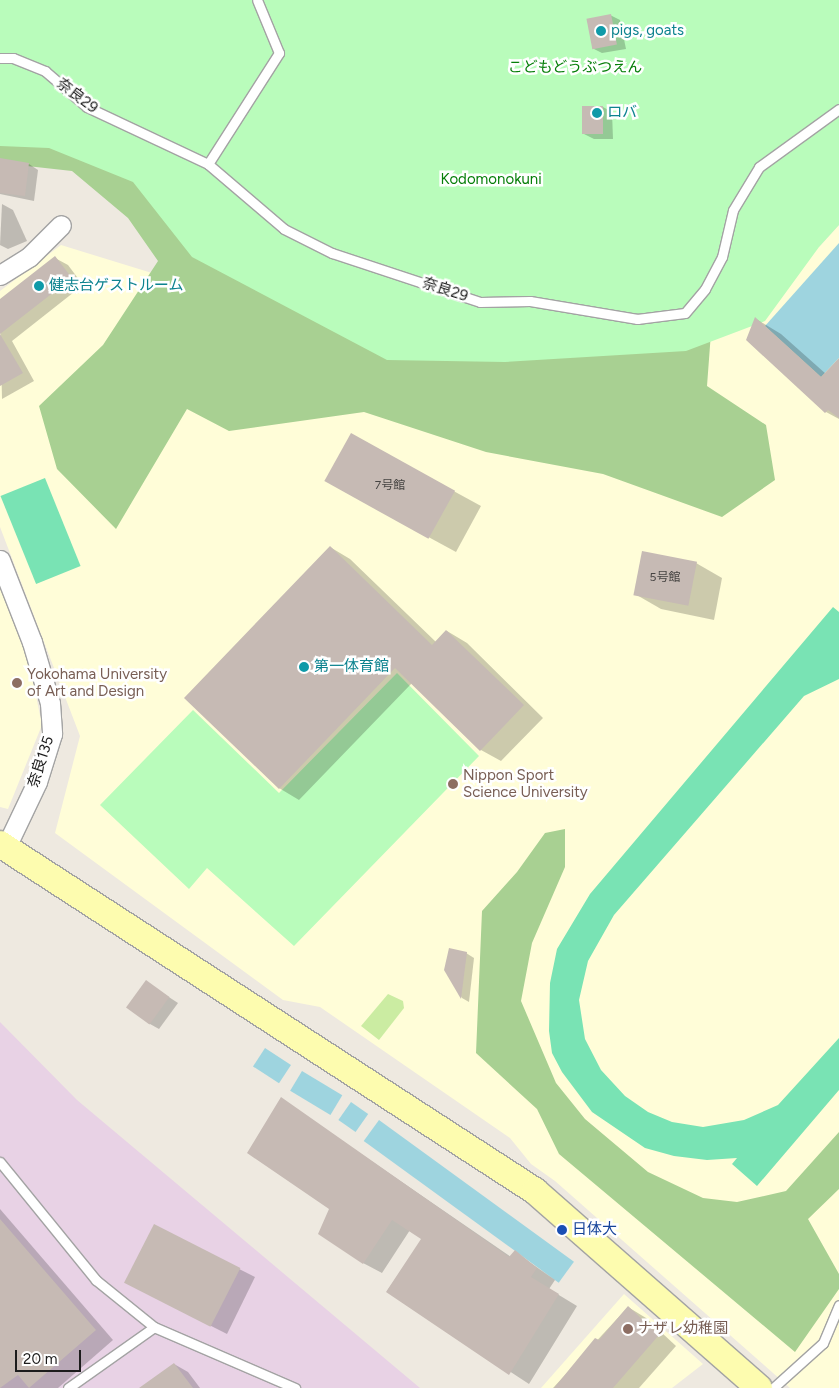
<!DOCTYPE html>
<html>
<head>
<meta charset="utf-8">
<style>
	body { margin:0 }
	#map { position:relative; width:839px; height:1388px; overflow:hidden; background:#eee9e0; font-family:Figtree,"Noto Sans JP",sans-serif }
	div>[style] { position:absolute }
	.industrial>* { inset:0; background:#e8d2e5 }
	.education>* { inset:0; background:#fffdd8 }
	.grass>* { inset:0; background:#cbeca2 }
	.forest>* { inset:0; background:#a8d092 }
	.park>* { inset:0; background:#b9fcbb }
	.pitch>* { inset:0; background:#79e3b4; transform-origin:0 0 }
	.water>* { inset:0; background:#9ed4df; transform-origin:0 0 }
	.shadow>* { inset:0; background:#0003 }
	.building>* { inset:0; background:#c6bab4; transform-origin:0 0 }
	.roads { filter:drop-shadow(1px 0 #a3a3a3) drop-shadow(-1px 0 #a3a3a3) drop-shadow(0 1px #a3a3a3) drop-shadow(0 -1px #a3a3a3) }
	.lane>* { height:9px; margin:-4.5px; padding:0 4.5px; transform-origin:4.5px; border-radius:4.5px; background:#fff }
	.street>* { height:19px; margin:-9.5px; padding:0 9.5px; transform-origin:9.5px; border-radius:9.5px; background:#fff }
	.secondary>* { height:26px; margin:-13px; padding:0 13px; transform-origin:13px; border-radius:13px; background:#fdfcaf }
	.dots>* { width:14px; height:14px; translate:-50% -50%; box-sizing:border-box; border:2px solid #fff; border-radius:50% }
	span { translate:-50% -50%; white-space:nowrap; text-align:center; line-height:1.15; -webkit-text-stroke:5px #fff; paint-order:stroke }
	.number-label { font-size:12px; color:#464442 }
	.number-label span { -webkit-text-stroke-width:0 }
	.culture-label { font-size:15px; color:#0d838f }
	.left { translate:0 -50%; text-align:left }
	.park-label { font-size:15px; color:#057e08 }
	.street-label { font-size:15px; color:#1c1c1c }
	.education-label { font-size:15px; color:#785e54 }
	.transit-label { font-size:15px; color:#164399 }
	.scale { position:absolute; left:15px; top:1350px; width:66px; height:22px; box-sizing:border-box; border:2px solid #1c1c1c; border-top:0; padding-left:6px; font-size:15px; line-height:18px; white-space:nowrap; color:#1c1c1c; -webkit-text-stroke:4px #fff; paint-order:stroke }
</style>
</head>
<body>
<div id="map">
	<div class="industrial">
		<div style="clip-path:polygon(0 1022px,77px 1100px,420px 1388px,0 1388px)"></div>
	</div>
	<div class="education">
		<div style="clip-path:polygon(839px 225px,839px 1388px,790px 1388px,555px 1181px,531px 1164px,510px 1138px,320px 1007px,283px 1000px,55px 833px,80px 736px,0 527px,0 291px,61px 245px,314px 323px,819px 247px)"></div>
		<div style="clip-path:polygon(0 588px,25px 642px,42px 725px,8px 809px,0 807px)"></div>
		<div style="clip-path:polygon(624px 1294px,703px 1364px,672px 1388px,541px 1388px)"></div>
	</div>
	<div class="grass">
		<div style="clip-path:polygon(388px 994px,403px 1001px,404px 1008px,379px 1040px,361px 1026px)"></div>
	</div>
	<div class="forest">
		<div style="clip-path:polygon(0 0,839px 0,712px 319px,707px 386px,766px 425px,775px 480px,722px 517px,603px 474px,486px 452px,364px 412px,229px 431px,187px 409px,116px 529px,57px 469px,39px 406px,103px 345px,158px 261px,128px 218px,72px 171px,0 163px)"></div>
		<div style="clip-path:polygon(565px 829px,565px 867px,532px 943px,521px 1001px,556px 1083px,585px 1119px,648px 1172px,703px 1198px,737px 1202px,786px 1191px,839px 1132px,839px 1189px,808px 1219px,839px 1274px,839px 1289px,795px 1352px,559px 1154px,537px 1109px,476px 1053px,482px 911px,517px 872px,545px 833px)"></div>
	</div>
	<div class="park">
		<div style="clip-path:polygon(0 0,839px 0,839px 225px,819px 247px,765px 321px,686px 351px,505px 362px,387px 360px,192px 257px,133px 182px,49px 148px,0 146px)"></div>
		<div style="clip-path:polygon(397px 673px,479px 756px,294px 946px,207px 868px,189px 889px,100px 805px,193px 710px,279px 793px)"></div>
	</div>
	<div class="pitch">
		<div style="left:45px;top:478px;width:95px;height:48px;rotate:68deg"></div>
		<div style="clip-path:polygon(833px 607px,839px 612px,839px 679px,804px 696px,614px 915px,588px 961px,579px 1000px,585px 1039px,601px 1070px,625px 1096px,648px 1112px,672px 1122px,703px 1127px,744px 1120px,778px 1105px,839px 1038px,839px 1090px,757px 1186px,732px 1164px,737px 1158px,707px 1160px,674px 1156px,645px 1148px,592px 1112px,562px 1072px,552px 1053px,549px 1031px,550px 983px,557px 949px,590px 894px)"></div>
	</div>
	<div class="water">
		<div style="clip-path:polygon(839px 243px,839px 358px,821px 377px,765px 326px)"></div>
		<div style="left:265px;top:1048px;width:31px;height:22px;rotate:33deg"></div>
		<div style="left:302px;top:1071px;width:47px;height:23px;rotate:31deg"></div>
		<div style="left:351px;top:1102px;width:21px;height:22px;rotate:35deg"></div>
		<div style="left:379px;top:1120px;width:241px;height:26px;rotate:36deg"></div>
	</div>
	<div class="shadow">
		<div style="clip-path:polygon(610px 15px,620px 20px,626px 49px,602px 53px,592px 48px)"></div>
		<div style="clip-path:polygon(603px 107px,612px 112px,613px 139px,594px 139px,584px 134px)"></div>
		<div style="clip-path:polygon(1px 159px,29px 164px,38px 170px,34px 201px,0 194px)"></div>
		<div style="clip-path:polygon(2px 204px,13px 210px,27px 241px,8px 249px,0 245px)"></div>
		<div style="clip-path:polygon(55px 258px,68px 265px,83px 285px,12px 341px,34px 381px,2px 399px,0 315px)"></div>
		<div style="clip-path:polygon(756px 319px,781px 334px,826px 374px,839px 360px,839px 419px,826px 412px)"></div>
		<div style="clip-path:polygon(351px 435px,481px 506px,456px 552px,353px 496px)"></div>
		<div style="clip-path:polygon(330px 547px,350px 559px,436px 642px,447px 631px,467px 643px,543px 718px,501px 761px,481px 750px,412px 683px,299px 800px,279px 788px)"></div>
		<div style="clip-path:polygon(696px 563px,722px 578px,714px 620px,661px 609px,635px 594px)"></div>
		<div style="clip-path:polygon(466px 953px,474px 958px,469px 1002px,462px 998px,445px 970px)"></div>
		<div style="clip-path:polygon(146px 982px,178px 1003px,159px 1029px,150px 1024px)"></div>
		<div style="clip-path:polygon(281px 1099px,511px 1257px,515px 1252px,555px 1280px,549px 1289px,577px 1306px,529px 1384px,387px 1291px,423px 1239px,410px 1230px,382px 1273px,363px 1263px,331px 1209px)"></div>
		<div style="clip-path:polygon(0 1209px,113px 1340px,58px 1388px,0 1388px)"></div>
		<div style="clip-path:polygon(154px 1226px,255px 1277px,227px 1334px,140px 1290px)"></div>
		<div style="clip-path:polygon(628px 1307px,646px 1318px,676px 1346px,639px 1388px,553px 1388px)"></div>
		<div style="clip-path:polygon(174px 1364px,188px 1372px,200px 1388px,141px 1388px)"></div>
	</div>
	<div class="building">
		<div style="left:611px;top:14px;width:31px;height:25px;rotate:79deg"></div>
		<div style="left:582px;top:106px;width:21px;height:28px"></div>
		<div style="clip-path:polygon(0 158px,29px 163px,25px 196px,0 193px)"></div>
		<div style="clip-path:polygon(55px 256px,72px 278px,0 334px,23px 373px,0 386px,0 299px)"></div>
		<div style="clip-path:polygon(755px 317px,821px 377px,839px 358px,839px 418px,828px 410px,825px 413px,746px 340px)"></div>
		<div style="left:351px;top:433px;width:119px;height:55px;rotate:29deg"></div>
		<div style="clip-path:polygon(330px 546px,432px 645px,446px 630px,524px 705px,480px 751px,395px 668px,279px 789px,184px 698px)"></div>
		<div style="left:642px;top:551px;width:56px;height:45px;rotate:11deg"></div>
		<div style="clip-path:polygon(449px 948px,467px 952px,461px 999px,444px 970px)"></div>
		<div style="left:146px;top:980px;width:29px;height:34px;rotate:36deg"></div>
		<div style="clip-path:polygon(281px 1097px,509px 1257px,515px 1250px,537px 1268px,531px 1277px,559px 1294px,509px 1375px,386px 1292px,421px 1239px,392px 1220px,363px 1264px,318px 1234px,329px 1209px,247px 1153px)"></div>
		<div style="clip-path:polygon(0 1219px,96px 1330px,29px 1388px,18px 1375px,0 1388px)"></div>
		<div style="left:154px;top:1224px;width:97px;height:66px;rotate:27deg"></div>
		<div style="clip-path:polygon(628px 1306px,659px 1335px,613px 1388px,554px 1388px,595px 1338px,599px 1340px)"></div>
		<div style="clip-path:polygon(174px 1363px,193px 1388px,139px 1388px)"></div>
	</div>
	<div class="roads">
		<div class="lane">
			<div style="left:0;top:58px;width:13px"></div>
			<div style="left:13px;top:58px;width:35px;rotate:22deg"></div>
			<div style="left:45px;top:71px;width:55px;rotate:40.6deg"></div>
			<div style="left:87px;top:107px;width:134px;rotate:25.2deg"></div>
			<div style="left:208px;top:164px;width:100px;rotate:40.5deg"></div>
			<div style="left:284px;top:229px;width:54px;rotate:26.6deg"></div>
			<div style="left:332px;top:253px;width:156px;rotate:18.3deg"></div>
			<div style="left:480px;top:302px;width:50px;rotate:-1.1deg"></div>
			<div style="left:530px;top:301px;width:109px;rotate:9.5deg"></div>
			<div style="left:637px;top:319px;width:48px;rotate:-7.1deg"></div>
			<div style="left:685px;top:313px;width:31px;rotate:-50deg"></div>
			<div style="left:705px;top:289px;width:36px;rotate:-62deg"></div>
			<div style="left:722px;top:257px;width:48px;rotate:-76.8deg"></div>
			<div style="left:733px;top:210px;width:50px;rotate:-58.8deg"></div>
			<div style="left:759px;top:167px;width:99px;rotate:-35.9deg"></div>
			<div style="left:208px;top:164px;width:132px;rotate:-57.4deg"></div>
			<div style="left:279px;top:53px;width:57px;rotate:-112.5deg"></div>
			<div style="left:0;top:1162px;width:152px;rotate:50.9deg"></div>
			<div style="left:96px;top:1280px;width:75px;rotate:39deg"></div>
			<div style="left:154px;top:1327px;width:154px;rotate:23.4deg"></div>
			<div style="left:68px;top:1388px;width:105px;rotate:-35.3deg"></div>
			<div style="left:773px;top:1388px;width:67px;rotate:-42deg"></div>
			<div style="left:823px;top:1343px;width:41px;rotate:-67.2deg"></div>
		</div>
		<div class="street">
			<div style="left:0;top:275px;width:34px;rotate:-32deg"></div>
			<div style="left:29px;top:257px;width:45px;rotate:-45deg"></div>
			<div style="left:0;top:560px;width:88px;rotate:68.7deg"></div>
			<div style="left:32px;top:642px;width:64px;rotate:73.6deg"></div>
			<div style="left:50px;top:703px;width:31px;rotate:86deg"></div>
			<div style="left:52px;top:734px;width:50px;rotate:107.4deg"></div>
			<div style="left:37px;top:782px;width:72px;rotate:115.5deg"></div>
		</div>
		<div class="secondary">
			<div style="left:0;top:844px;width:638px;rotate:32.97deg"></div>
			<div style="left:535px;top:1191px;width:298px;rotate:41.3deg"></div>
		</div>
	</div>
	<div class="dots">
		<div style="left:601px;top:31px;background:#0f9aa8"></div>
		<div style="left:597px;top:113px;background:#0f9aa8"></div>
		<div style="left:39px;top:286px;background:#0f9aa8"></div>
		<div style="left:304px;top:667px;background:#0f9aa8"></div>
		<div style="left:17px;top:683px;background:#8d6e63"></div>
		<div style="left:453px;top:784px;background:#8d6e63"></div>
		<div style="left:562px;top:1230px;background:#1a4fb4"></div>
		<div style="left:628px;top:1329px;background:#8d6e63"></div>
	</div>
	<div class="number-label">
		<span style="left:390px;top:486px">7号館</span>
		<span style="left:665px;top:578px">5号館</span>
	</div>
	<div class="culture-label">
		<span class="left" style="left:611px;top:31px">pigs, goats</span>
		<span class="left" style="left:607px;top:113px">ロバ</span>
		<span class="left" style="left:49px;top:286px">健志台ゲストルーム</span>
		<span class="left" style="left:314px;top:667px">第一体育館</span>
	</div>
	<div class="park-label">
		<span style="left:575px;top:68px">こどもどうぶつえん</span>
		<span style="left:491px;top:180px">Kodomonokuni</span>
	</div>
	<div class="street-label">
		<span style="left:77px;top:96px;rotate:37deg">奈良29</span>
		<span style="left:445px;top:290px;rotate:18deg">奈良29</span>
		<span style="left:41px;top:762px;rotate:-72deg">奈良135</span>
	</div>
	<div class="education-label">
		<span class="left" style="left:27px;top:683px">Yokohama University<br>of Art and Design</span>
		<span class="left" style="left:463px;top:784px">Nippon Sport<br>Science University</span>
		<span class="left" style="left:638px;top:1329px">ナザレ幼稚園</span>
	</div>
	<div class="transit-label">
		<span class="left" style="left:572px;top:1230px">日体大</span>
	</div>
	<div class="scale">20 m</div>
</div>
</body>
</html>
